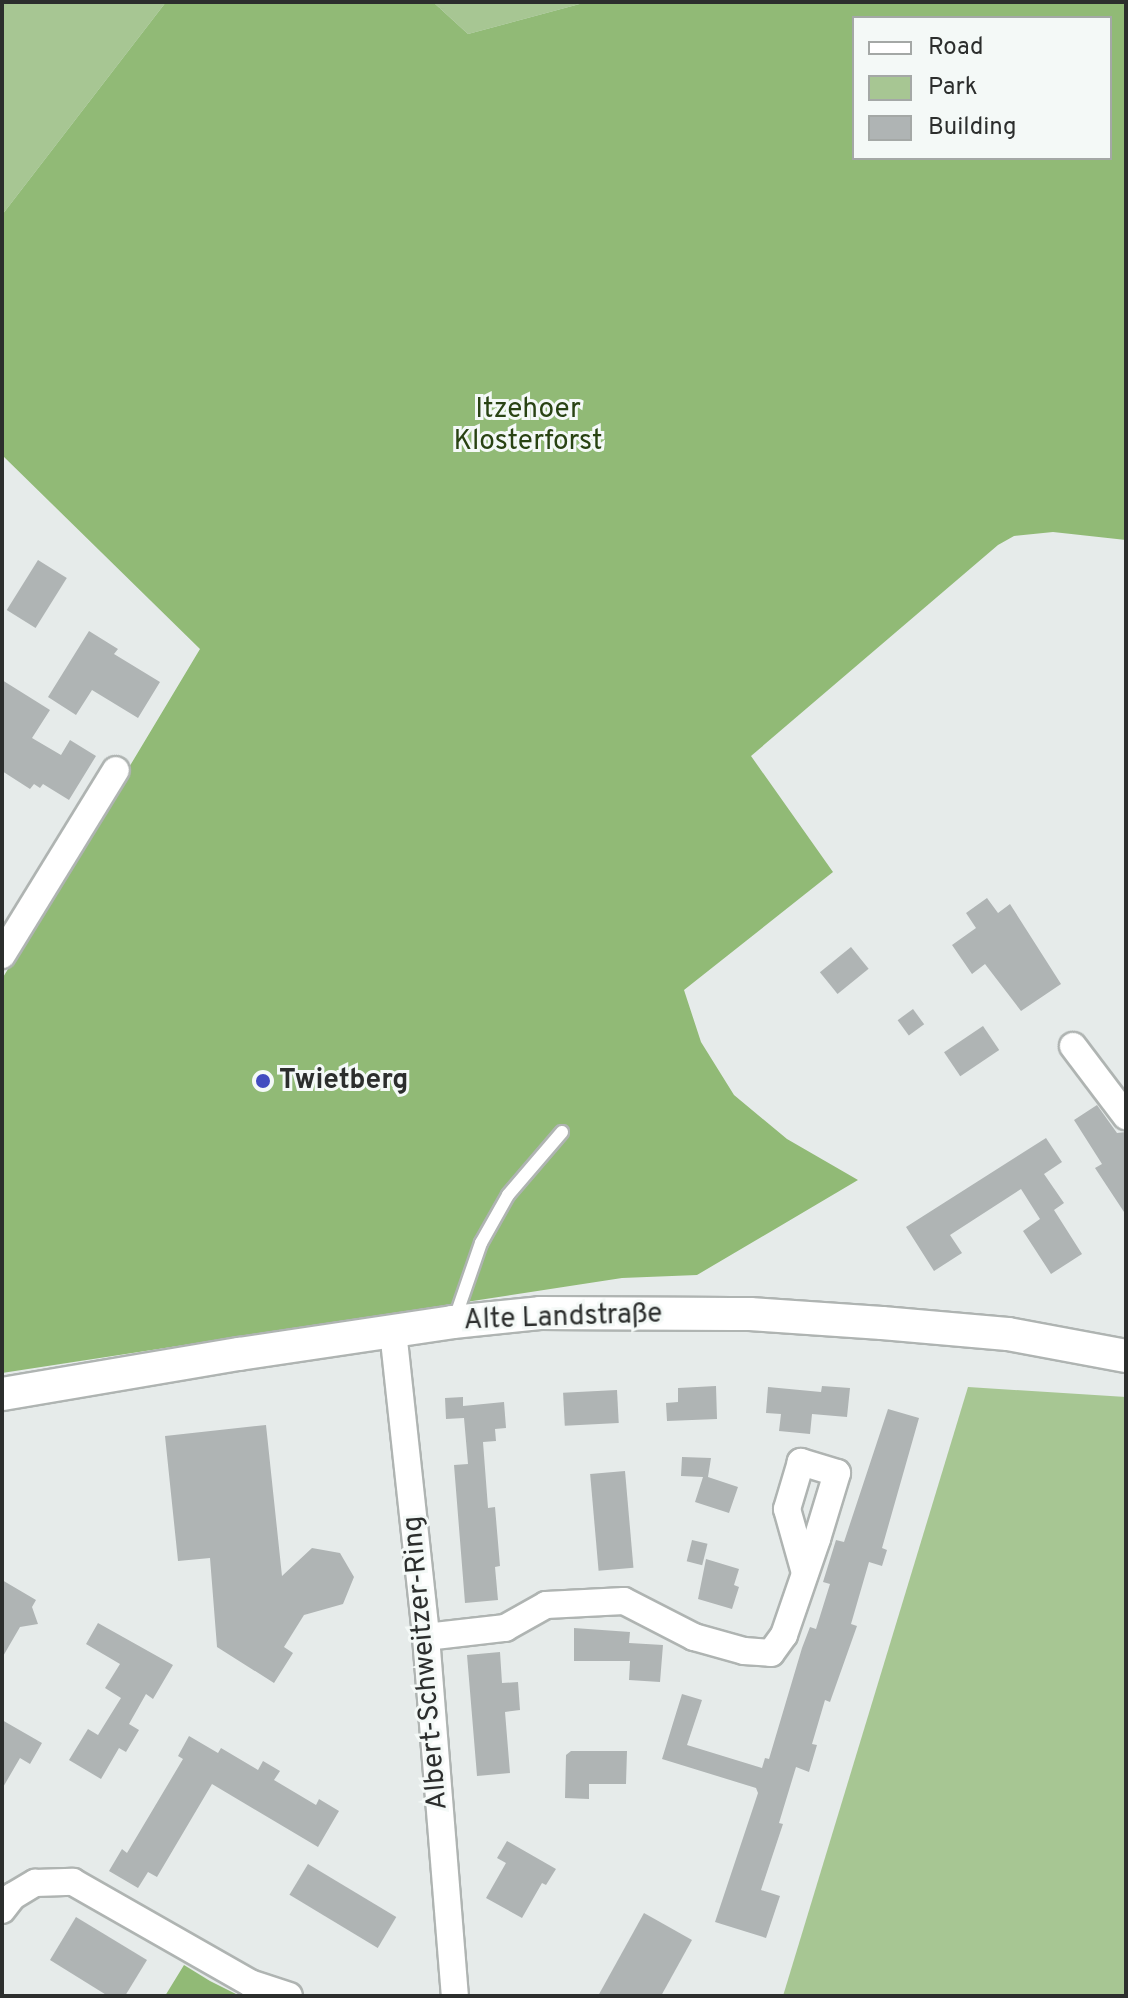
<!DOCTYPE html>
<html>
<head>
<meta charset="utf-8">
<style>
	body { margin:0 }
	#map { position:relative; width:1128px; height:1998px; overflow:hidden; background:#e6ebea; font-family:Overpass,sans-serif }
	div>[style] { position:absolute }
	.green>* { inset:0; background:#a7c693 }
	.forest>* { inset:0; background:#91ba76 }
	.building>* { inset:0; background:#afb4b4; transform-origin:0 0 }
	.roads { filter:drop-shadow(2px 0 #afb4b2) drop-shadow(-2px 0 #afb4b2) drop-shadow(0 2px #afb4b2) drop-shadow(0 -2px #afb4b2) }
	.service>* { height:12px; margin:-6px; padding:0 6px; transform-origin:6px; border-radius:6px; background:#fff }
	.minor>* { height:26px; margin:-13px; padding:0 13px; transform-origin:13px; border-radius:13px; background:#fff }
	.tertiary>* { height:32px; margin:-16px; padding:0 16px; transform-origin:16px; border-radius:16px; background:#fff }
	.dots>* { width:22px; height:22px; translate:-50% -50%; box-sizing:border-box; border:4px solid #f4f9f7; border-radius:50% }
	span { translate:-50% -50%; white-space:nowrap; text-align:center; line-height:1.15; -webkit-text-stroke:6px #f4f9f7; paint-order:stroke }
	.park-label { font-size:28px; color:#294313 }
	.poi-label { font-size:28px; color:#2c2e2d; font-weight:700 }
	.left { translate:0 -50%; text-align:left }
	.street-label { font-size:28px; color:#2c2e2d }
	.frame { position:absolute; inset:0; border:4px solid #2c2e2d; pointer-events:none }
	.legend { position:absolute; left:852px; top:16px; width:260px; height:144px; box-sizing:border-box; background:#f4f9f7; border:2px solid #a4a8a6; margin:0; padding:10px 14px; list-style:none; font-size:24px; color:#2c2e2d }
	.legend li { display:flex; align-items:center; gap:16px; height:40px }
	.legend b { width:40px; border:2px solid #a4a8a6 }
</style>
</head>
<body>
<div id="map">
	<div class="green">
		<div style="clip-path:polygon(2px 2px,166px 2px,2px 215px)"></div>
		<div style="clip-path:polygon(433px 2px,587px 2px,468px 34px)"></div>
		<div style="clip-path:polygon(968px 1387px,1126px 1397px,1126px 1996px,783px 1996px)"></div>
	</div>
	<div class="forest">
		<div style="clip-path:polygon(evenodd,166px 2px,433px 2px,468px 34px,587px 2px,1126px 2px,1126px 540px,1053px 532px,1014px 536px,998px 545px,751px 756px,833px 872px,684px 990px,701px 1042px,734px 1095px,787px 1139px,858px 1180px,697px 1275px,622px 1278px,2px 1373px,2px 979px,200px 649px,2px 455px,2px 215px,166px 2px,854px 18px,1110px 18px,1110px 158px,854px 158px,854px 18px)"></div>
		<div style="clip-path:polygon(184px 1965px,210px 1981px,240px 1996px,165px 1996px)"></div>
	</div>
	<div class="building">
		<div style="left:38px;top:560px;width:34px;height:59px;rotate:32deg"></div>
		<div style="clip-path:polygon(89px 631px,118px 649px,114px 654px,160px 682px,138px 718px,92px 690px,76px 715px,48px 697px)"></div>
		<div style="clip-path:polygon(2px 680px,50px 710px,32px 738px,61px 755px,70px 740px,96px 756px,69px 800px,43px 784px,40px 788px,34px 784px,30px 789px,2px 771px)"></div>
		<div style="clip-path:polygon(987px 898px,998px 913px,1010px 904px,1061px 984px,1021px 1011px,985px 964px,972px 974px,952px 945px,976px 928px,966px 913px)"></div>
		<div style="left:851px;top:947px;width:28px;height:40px;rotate:51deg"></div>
		<div style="left:913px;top:1009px;width:19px;height:19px;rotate:54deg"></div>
		<div style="left:983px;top:1026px;width:29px;height:47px;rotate:56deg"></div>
		<div style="clip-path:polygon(1097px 1105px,1117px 1133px,1126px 1132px,1126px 1215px,1095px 1168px,1102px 1164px,1074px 1120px)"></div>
		<div style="clip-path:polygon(1046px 1138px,1062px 1162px,1044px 1174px,1064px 1203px,1054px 1210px,1082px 1254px,1051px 1274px,1023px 1231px,1040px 1219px,1021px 1189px,950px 1235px,962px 1253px,934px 1271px,906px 1227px)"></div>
		<div style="clip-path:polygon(716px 1386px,717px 1419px,667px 1421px,666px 1403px,678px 1402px,678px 1388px)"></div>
		<div style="clip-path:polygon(822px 1386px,850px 1388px,847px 1417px,812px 1414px,810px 1434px,779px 1431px,781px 1414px,766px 1413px,768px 1387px,821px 1392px)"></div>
		<div style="left:617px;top:1390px;width:33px;height:54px;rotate:87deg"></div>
		<div style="clip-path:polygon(463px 1397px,463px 1406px,504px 1402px,506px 1428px,495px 1429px,496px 1441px,483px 1442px,488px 1508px,495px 1507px,500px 1566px,495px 1567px,498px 1600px,465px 1603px,454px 1465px,468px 1464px,464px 1418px,446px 1419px,445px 1398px)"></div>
		<div style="clip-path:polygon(888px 1409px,919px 1418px,882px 1548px,887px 1550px,882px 1566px,869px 1562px,851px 1624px,857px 1626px,830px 1702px,825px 1700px,812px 1744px,817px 1745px,809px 1772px,796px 1767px,779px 1823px,783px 1824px,761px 1890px,780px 1896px,766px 1938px,715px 1922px,758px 1793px,756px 1788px,662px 1759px,682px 1694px,702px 1700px,687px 1745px,762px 1768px,765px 1758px,769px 1759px,802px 1648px,810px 1627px,816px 1629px,830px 1584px,823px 1582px,836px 1540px,844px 1542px)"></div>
		<div style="clip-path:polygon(266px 1425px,282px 1576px,312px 1548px,340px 1553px,354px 1577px,343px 1604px,304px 1615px,284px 1647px,293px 1653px,274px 1683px,217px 1647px,210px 1558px,178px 1561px,165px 1436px)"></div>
		<div style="clip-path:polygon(682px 1457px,711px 1458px,708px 1477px,738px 1487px,729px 1513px,695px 1502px,703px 1477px,681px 1476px)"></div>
		<div style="left:625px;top:1471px;width:97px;height:35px;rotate:85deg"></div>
		<div style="left:692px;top:1540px;width:16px;height:22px;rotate:14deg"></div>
		<div style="clip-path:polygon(706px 1559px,739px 1569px,734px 1585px,739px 1587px,732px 1609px,698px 1599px)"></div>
		<div style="clip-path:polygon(2px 1580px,36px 1600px,32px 1607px,38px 1624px,20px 1627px,2px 1658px)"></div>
		<div style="clip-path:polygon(98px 1623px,173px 1665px,153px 1699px,146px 1694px,129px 1724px,139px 1730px,126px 1752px,119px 1748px,101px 1779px,69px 1760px,88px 1729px,98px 1735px,121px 1698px,105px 1688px,120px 1664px,86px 1644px)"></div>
		<div style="clip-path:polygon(574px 1628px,630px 1632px,629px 1643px,663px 1645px,660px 1682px,629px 1680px,630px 1661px,574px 1661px)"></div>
		<div style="clip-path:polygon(500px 1652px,502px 1683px,518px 1682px,520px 1710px,505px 1712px,510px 1773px,477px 1776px,467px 1655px)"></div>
		<div style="clip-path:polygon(2px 1720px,42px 1743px,30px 1764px,20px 1758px,2px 1789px)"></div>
		<div style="clip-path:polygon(189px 1736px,218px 1753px,221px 1748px,258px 1770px,263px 1761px,280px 1771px,274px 1780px,316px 1805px,319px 1799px,339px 1811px,318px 1847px,212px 1784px,157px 1877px,148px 1872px,138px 1888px,109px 1871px,122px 1849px,127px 1853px,183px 1759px,178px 1756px)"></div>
		<div style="clip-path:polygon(571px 1751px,627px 1751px,626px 1784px,589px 1784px,589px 1799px,565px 1798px,566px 1755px)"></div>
		<div style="clip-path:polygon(507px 1841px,556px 1869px,546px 1885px,542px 1883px,522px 1918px,486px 1898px,506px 1863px,497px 1858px)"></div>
		<div style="left:308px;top:1864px;width:103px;height:36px;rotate:31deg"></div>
		<div style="clip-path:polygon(644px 1913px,692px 1940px,661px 1996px,598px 1996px)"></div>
		<div style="clip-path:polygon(76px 1917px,147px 1960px,125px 1996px,108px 1996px,50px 1960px)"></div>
	</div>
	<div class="roads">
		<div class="service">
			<div style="left:454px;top:1321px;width:83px;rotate:-70.9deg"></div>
			<div style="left:481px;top:1243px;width:55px;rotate:-60.6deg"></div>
			<div style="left:508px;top:1195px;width:83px;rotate:-49.4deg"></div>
		</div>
		<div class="minor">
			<div style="left:2px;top:955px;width:217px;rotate:-58.4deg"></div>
			<div style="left:1073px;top:1046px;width:88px;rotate:52.9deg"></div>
			<div style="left:393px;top:1331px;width:308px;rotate:83.8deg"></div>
			<div style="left:426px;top:1637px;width:360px;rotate:85.4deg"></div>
			<div style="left:426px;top:1637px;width:80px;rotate:-6.5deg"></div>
			<div style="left:505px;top:1628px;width:47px;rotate:-29.3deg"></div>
			<div style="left:546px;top:1605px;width:78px;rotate:-2.9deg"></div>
			<div style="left:624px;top:1601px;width:79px;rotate:27.2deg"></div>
			<div style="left:694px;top:1637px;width:52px;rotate:15.6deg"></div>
			<div style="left:744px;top:1651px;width:27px;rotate:4deg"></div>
			<div style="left:771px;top:1653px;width:22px;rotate:-54deg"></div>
			<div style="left:784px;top:1635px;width:102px;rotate:-71deg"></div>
			<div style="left:817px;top:1539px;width:69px;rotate:-73.1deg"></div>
			<div style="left:837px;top:1473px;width:38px;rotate:-163deg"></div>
			<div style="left:801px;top:1462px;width:49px;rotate:106.6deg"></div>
			<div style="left:787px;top:1509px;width:66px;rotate:74.3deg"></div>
			<div style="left:2px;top:1910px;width:18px;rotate:-52deg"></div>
			<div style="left:13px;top:1896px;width:26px;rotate:-31deg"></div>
			<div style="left:35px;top:1883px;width:38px;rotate:-2deg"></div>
			<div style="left:73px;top:1882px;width:204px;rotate:29.7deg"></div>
			<div style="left:250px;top:1983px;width:41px;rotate:18.4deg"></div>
		</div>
		<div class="tertiary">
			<div style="left:2px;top:1394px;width:240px;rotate:-9.6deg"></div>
			<div style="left:239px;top:1354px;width:216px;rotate:-8.5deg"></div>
			<div style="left:453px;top:1322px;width:87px;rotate:-5.9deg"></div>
			<div style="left:540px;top:1313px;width:210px;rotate:0.3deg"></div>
			<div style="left:750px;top:1314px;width:132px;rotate:3.9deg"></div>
			<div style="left:882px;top:1323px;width:126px;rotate:5deg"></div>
			<div style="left:1008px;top:1334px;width:120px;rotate:10.6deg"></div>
		</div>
	</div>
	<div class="dots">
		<div style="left:263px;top:1081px;background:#424cc0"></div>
	</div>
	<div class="park-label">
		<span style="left:528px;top:426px">Itzehoer<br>Klosterforst</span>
	</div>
	<div class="poi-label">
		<span class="left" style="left:279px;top:1081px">Twietberg</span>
	</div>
	<div class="street-label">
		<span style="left:563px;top:1318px;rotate:-2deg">Alte Landstraße</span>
		<span style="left:426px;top:1663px;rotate:-95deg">Albert-Schweitzer-Ring</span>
	</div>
	<div class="frame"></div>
	<ul class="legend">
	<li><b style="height:10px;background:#fff"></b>Road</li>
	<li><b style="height:22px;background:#a7c693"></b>Park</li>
	<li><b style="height:22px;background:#afb4b4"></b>Building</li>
	</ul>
</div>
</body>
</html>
